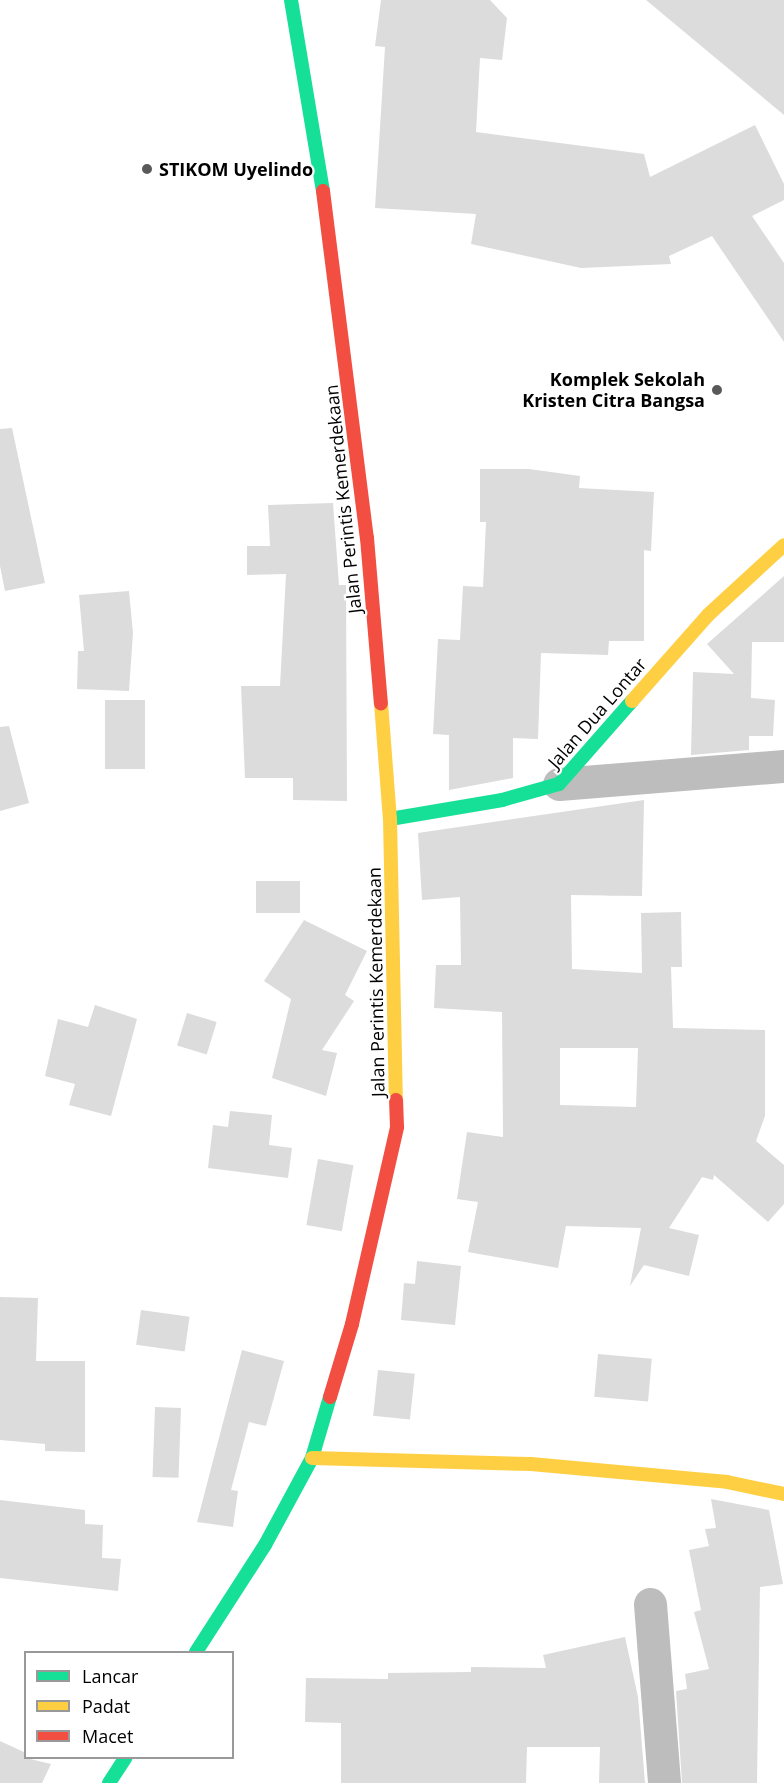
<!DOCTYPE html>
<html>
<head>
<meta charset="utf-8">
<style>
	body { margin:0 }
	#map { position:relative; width:784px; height:1783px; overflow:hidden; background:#fff; font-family:"Open Sans",sans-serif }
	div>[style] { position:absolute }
	.building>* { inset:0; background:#dcdcdc; transform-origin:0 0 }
	.street>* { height:33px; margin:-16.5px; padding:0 16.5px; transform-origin:16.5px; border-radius:16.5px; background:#bdbdbd }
	.fast>* { height:14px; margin:-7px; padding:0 7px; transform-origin:7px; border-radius:7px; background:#16e098 }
	.slow>* { height:14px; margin:-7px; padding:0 7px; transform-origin:7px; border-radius:7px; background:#ffcf43 }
	.jam>* { height:14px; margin:-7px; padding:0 7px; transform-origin:7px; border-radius:7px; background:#f24e42 }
	.dots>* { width:16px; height:16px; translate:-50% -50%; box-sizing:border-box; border:3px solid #fff; border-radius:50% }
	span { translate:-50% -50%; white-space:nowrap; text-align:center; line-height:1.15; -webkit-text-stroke:4.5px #fff; paint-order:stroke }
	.poi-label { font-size:18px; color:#000; font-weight:700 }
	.left { translate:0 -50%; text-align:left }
	.right { translate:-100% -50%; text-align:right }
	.street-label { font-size:18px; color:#000 }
	.legend { position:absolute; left:24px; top:1651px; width:210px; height:108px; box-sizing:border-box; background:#fff; border:2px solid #999; margin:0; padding:8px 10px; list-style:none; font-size:18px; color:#000 }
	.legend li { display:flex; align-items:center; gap:12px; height:30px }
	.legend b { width:30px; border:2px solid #999 }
</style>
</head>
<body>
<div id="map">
	<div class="building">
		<div style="clip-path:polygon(381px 0,490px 0,507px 18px,502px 60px,480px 58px,476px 132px,644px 154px,650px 177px,755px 125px,784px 184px,784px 200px,752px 216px,784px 263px,784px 342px,712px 236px,669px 256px,671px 264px,581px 268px,471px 244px,476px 214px,375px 208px,385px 47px,375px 46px)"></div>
		<div style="clip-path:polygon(646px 0,784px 0,784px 115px)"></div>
		<div style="clip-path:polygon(12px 428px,45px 583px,5px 591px,0 566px,0 429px)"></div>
		<div style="clip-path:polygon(480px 469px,529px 469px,580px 476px,579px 488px,654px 492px,651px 551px,644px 550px,644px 641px,609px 641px,608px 655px,541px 653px,538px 739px,513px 738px,513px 778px,449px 790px,449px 735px,433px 734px,438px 639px,460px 640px,463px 586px,483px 587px,486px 522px,480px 522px)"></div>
		<div style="clip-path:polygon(333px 503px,339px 585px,346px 585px,347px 801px,293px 800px,293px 778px,245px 778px,241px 686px,280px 686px,286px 574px,247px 575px,247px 546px,270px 546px,268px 505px)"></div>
		<div style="clip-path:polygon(784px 576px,784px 642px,752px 642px,751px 698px,775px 700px,773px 736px,749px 736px,749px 750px,691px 755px,693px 672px,734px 674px,707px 644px)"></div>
		<div style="clip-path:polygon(129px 591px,133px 633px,129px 691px,77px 689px,78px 651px,84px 651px,79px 595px)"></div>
		<div style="left:105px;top:700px;width:40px;height:69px"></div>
		<div style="clip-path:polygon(9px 726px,29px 803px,0 811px,0 727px)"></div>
		<div style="clip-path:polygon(evenodd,644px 800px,642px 896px,571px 895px,572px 969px,642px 973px,641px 913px,681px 912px,682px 967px,671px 967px,673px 1028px,765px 1030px,765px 1116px,756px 1141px,784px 1165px,784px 1204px,768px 1222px,714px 1175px,713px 1180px,702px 1177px,669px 1228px,699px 1235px,689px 1276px,644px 1265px,630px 1286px,641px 1228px,566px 1226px,558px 1268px,468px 1252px,478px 1202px,457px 1199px,467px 1132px,503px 1137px,502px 1012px,434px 1008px,436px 965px,461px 965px,460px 897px,422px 900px,418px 833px,644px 800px,560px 1048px,638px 1048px,636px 1107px,560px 1105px,560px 1048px)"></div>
		<div style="left:300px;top:881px;width:32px;height:44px;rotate:90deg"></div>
		<div style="clip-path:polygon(304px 920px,367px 951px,345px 995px,354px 1001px,322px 1050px,337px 1053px,326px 1096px,272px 1078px,291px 999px,264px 981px)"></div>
		<div style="clip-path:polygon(95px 1005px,137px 1019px,111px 1116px,69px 1105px,75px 1084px,45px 1076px,58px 1019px,88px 1027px)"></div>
		<div style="left:187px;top:1013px;width:31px;height:34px;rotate:17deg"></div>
		<div style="clip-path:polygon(230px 1111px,272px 1115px,269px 1145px,292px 1148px,288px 1178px,208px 1168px,213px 1125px,228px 1127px)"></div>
		<div style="left:318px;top:1159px;width:36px;height:67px;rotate:10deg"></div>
		<div style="clip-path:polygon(417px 1261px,461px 1266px,455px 1325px,401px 1320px,404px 1283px,415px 1284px)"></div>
		<div style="clip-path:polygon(0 1297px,38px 1298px,36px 1361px,85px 1361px,85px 1452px,45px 1451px,45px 1444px,0 1440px)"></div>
		<div style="left:141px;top:1310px;width:49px;height:35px;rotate:8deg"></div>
		<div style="clip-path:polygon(242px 1350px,284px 1361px,266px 1426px,249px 1422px,231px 1490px,238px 1491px,233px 1527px,197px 1522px)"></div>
		<div style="left:598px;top:1354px;width:54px;height:43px;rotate:5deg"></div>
		<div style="left:378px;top:1370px;width:37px;height:46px;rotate:6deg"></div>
		<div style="left:155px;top:1407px;width:26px;height:70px;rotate:2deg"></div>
		<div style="clip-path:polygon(711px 1499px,769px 1510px,783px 1584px,760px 1587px,757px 1783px,682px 1783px,676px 1691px,687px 1689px,685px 1674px,709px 1669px,694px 1612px,701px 1610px,689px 1550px,709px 1546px,705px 1529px,716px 1528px)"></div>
		<div style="clip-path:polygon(0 1500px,85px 1510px,85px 1524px,103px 1525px,102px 1558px,121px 1559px,118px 1591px,0 1578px)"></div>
		<div style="clip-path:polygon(625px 1637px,638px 1697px,645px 1783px,599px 1783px,600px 1747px,527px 1747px,526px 1783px,341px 1783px,341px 1723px,305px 1722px,306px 1678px,388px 1679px,388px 1673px,471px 1672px,471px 1667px,546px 1668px,543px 1655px)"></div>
		<div style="clip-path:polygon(0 1741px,26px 1753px,26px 1758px,51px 1764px,42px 1783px,0 1783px)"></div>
	</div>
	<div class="street">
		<div style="left:559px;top:784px;width:226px;rotate:-4.6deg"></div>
		<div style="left:650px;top:1604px;width:180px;rotate:85.5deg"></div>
	</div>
	<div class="fast">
		<div style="left:291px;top:0;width:194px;rotate:80.5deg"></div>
		<div style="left:390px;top:819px;width:114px;rotate:-9.6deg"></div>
		<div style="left:502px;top:800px;width:59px;rotate:-15.7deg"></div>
		<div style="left:559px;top:784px;width:111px;rotate:-48.7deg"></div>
		<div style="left:196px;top:1652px;width:127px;rotate:-57.2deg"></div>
		<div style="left:265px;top:1545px;width:99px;rotate:-61.6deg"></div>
		<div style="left:312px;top:1458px;width:64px;rotate:-73.6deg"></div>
		<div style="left:109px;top:1783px;width:30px;rotate:-57deg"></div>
	</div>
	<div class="slow">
		<div style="left:632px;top:701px;width:115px;rotate:-48.5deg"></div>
		<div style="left:708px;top:615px;width:103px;rotate:-42.6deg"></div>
		<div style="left:381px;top:703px;width:116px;rotate:85.6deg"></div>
		<div style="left:390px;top:819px;width:281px;rotate:88.8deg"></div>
		<div style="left:312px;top:1458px;width:219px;rotate:1.6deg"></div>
		<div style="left:531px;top:1464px;width:197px;rotate:5.2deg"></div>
		<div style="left:727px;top:1482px;width:58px;rotate:11.9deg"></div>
	</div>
	<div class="jam">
		<div style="left:323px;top:191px;width:350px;rotate:82.8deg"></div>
		<div style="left:367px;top:538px;width:166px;rotate:85.2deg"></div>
		<div style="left:330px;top:1397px;width:76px;rotate:-73.2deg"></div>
		<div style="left:352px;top:1324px;width:202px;rotate:-77.1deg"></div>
		<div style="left:397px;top:1127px;width:27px;rotate:-92deg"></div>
	</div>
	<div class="dots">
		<div style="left:147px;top:169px;background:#595959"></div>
		<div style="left:717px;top:390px;background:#595959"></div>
	</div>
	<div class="poi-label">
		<span class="left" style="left:159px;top:169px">STIKOM Uyelindo</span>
		<span class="right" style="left:705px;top:390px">Komplek Sekolah<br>Kristen Citra Bangsa</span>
	</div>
	<div class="street-label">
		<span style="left:343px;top:499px;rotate:-96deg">Jalan Perintis Kemerdekaan</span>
		<span style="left:597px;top:713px;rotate:-49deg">Jalan Dua Lontar</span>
		<span style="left:376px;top:982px;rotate:-91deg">Jalan Perintis Kemerdekaan</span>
	</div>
	<ul class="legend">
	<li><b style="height:8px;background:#16e098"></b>Lancar</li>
	<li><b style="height:8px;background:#ffcf43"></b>Padat</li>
	<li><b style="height:8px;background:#f24e42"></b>Macet</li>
	</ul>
</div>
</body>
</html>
